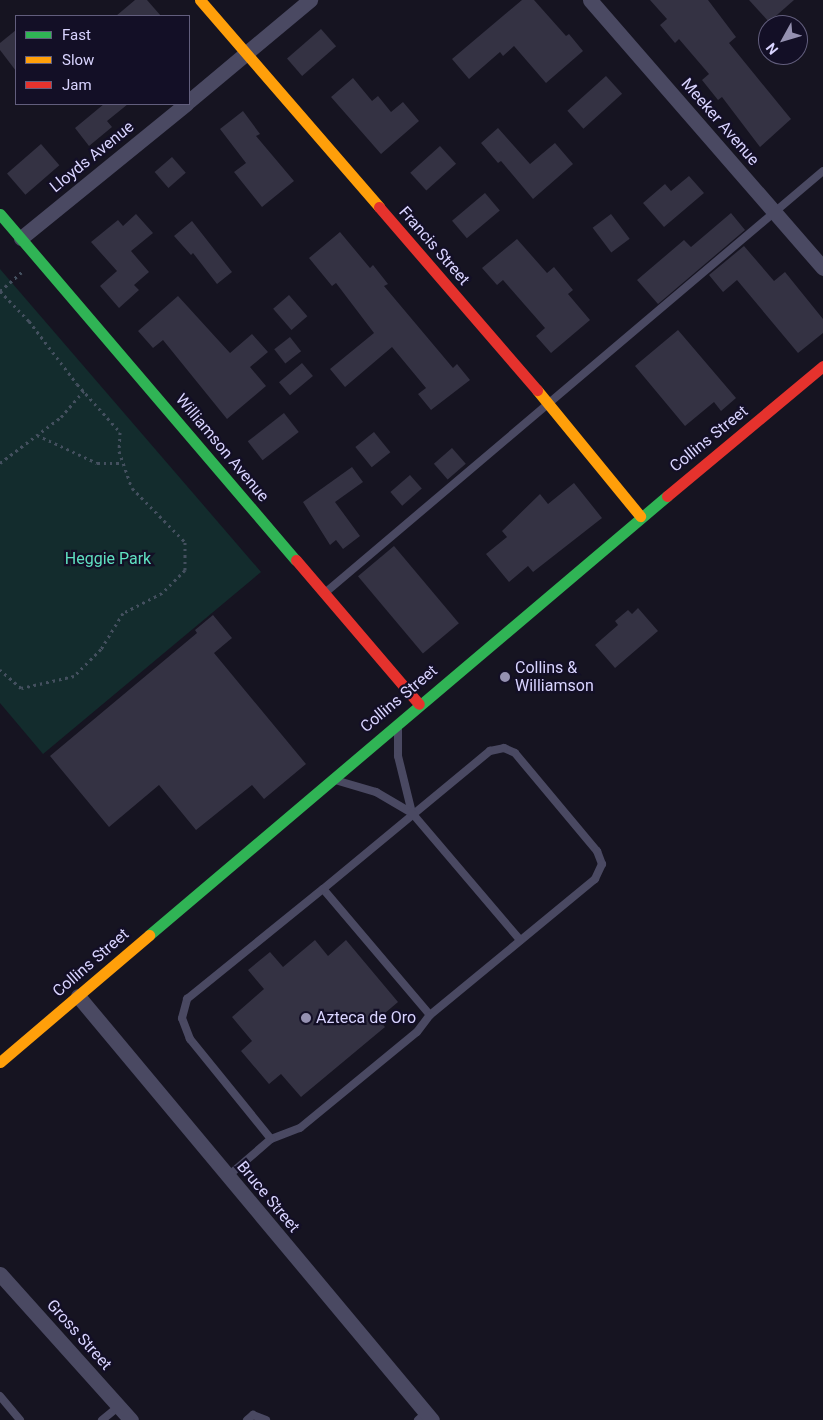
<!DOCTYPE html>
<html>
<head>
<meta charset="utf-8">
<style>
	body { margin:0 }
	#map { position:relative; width:823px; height:1420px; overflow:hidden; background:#161421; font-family:Roboto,sans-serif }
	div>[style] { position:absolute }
	.green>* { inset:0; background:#132c2d }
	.building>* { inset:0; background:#343243; transform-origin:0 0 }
	.path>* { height:3px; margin-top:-1.5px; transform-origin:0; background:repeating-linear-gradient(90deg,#44505f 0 2.5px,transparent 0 6.5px) }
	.lane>* { height:8px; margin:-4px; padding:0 4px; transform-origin:4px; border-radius:4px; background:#4a4962 }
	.street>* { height:15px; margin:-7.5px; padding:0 7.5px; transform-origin:7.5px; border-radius:7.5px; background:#4a4962 }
	.fast>* { height:11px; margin:-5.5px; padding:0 5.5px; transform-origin:5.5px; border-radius:5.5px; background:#30b455 }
	.slow>* { height:11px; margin:-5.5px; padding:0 5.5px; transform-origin:5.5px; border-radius:5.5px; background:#ff9f0a }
	.jam>* { height:11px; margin:-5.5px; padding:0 5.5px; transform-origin:5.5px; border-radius:5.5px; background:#e5322d }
	.dots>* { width:14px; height:14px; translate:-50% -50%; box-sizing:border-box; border:2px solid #130f26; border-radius:50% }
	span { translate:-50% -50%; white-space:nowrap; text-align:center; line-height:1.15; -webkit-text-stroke:4.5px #130f26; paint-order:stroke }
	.street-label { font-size:16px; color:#d9d4ff }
	.park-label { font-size:16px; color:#5fe0c0 }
	.poi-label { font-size:16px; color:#d9d4ff }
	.left { translate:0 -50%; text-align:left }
	.legend { position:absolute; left:15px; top:15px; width:175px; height:90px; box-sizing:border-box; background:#130f26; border:1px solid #625e7d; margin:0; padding:6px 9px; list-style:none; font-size:15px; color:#d9d4ff }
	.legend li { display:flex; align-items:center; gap:10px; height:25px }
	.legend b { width:25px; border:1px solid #625e7d }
	.north { position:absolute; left:758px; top:15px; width:50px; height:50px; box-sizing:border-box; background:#130f26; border:1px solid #625e7d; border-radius:50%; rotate:231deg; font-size:14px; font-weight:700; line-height:20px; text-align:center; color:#d9d4ff }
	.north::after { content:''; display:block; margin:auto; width:18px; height:22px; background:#9591b1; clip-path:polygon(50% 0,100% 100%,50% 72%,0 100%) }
</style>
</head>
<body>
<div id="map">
	<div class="green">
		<div style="clip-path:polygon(0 269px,261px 572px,43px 754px,0 703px)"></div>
	</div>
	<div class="building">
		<div style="clip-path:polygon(135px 0,147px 0,161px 16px,116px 16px)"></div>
		<div style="clip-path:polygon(522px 0,534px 0,566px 36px,569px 34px,583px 51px,546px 83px,514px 46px,503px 56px,500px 52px,469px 79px,452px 59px)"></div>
		<div style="clip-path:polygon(650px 0,708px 0,736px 37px,729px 43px,791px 119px,760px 147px,722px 97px,718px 100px,702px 80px,709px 74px,679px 39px,675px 43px,660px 25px,667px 19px)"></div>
		<div style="clip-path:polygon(749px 0,794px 0,769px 22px)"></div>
		<div style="left:321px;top:29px;width:23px;height:45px;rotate:49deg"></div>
		<div style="clip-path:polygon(16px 30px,16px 71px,0 50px,0 43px)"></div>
		<div style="left:606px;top:76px;width:24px;height:52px;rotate:48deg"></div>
		<div style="clip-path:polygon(353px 78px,372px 101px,378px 96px,391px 112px,403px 102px,419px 121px,381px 154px,331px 97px)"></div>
		<div style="clip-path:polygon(104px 104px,128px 104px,107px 121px,112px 127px,89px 146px,75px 128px)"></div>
		<div style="clip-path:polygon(243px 111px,260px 134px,256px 136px,294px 181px,262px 207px,234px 172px,246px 163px,220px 129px)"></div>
		<div style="clip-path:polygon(498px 128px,530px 164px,555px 143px,573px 164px,533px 199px,501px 161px,498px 163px,481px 143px)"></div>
		<div style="left:41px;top:144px;width:28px;height:45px;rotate:49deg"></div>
		<div style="left:440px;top:146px;width:24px;height:40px;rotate:48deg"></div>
		<div style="left:172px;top:157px;width:21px;height:23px;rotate:49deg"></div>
		<div style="clip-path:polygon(689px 176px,704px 193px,664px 227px,643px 203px,665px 184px,671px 191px)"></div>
		<div style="left:485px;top:193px;width:23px;height:43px;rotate:50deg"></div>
		<div style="clip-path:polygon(731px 213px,745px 230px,658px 304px,637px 280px,684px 240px,691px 247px)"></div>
		<div style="clip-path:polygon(136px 214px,153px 233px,131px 251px,149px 272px,134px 285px,139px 290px,119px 308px,100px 286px,117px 271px,91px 242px,118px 220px,123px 226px)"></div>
		<div style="left:611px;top:214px;width:31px;height:23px;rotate:53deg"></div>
		<div style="clip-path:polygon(192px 221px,232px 272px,217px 284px,193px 253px,191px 255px,174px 236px)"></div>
		<div style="clip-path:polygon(340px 232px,370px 268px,373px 265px,388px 284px,384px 286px,453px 368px,457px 364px,470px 380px,431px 410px,418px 394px,426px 388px,392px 347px,345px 387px,330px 369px,374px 333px,336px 283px,332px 286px,309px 258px)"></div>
		<div style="clip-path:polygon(517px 239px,547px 273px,554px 267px,573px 290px,568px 294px,590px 320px,551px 353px,536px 336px,545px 328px,503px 280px,497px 285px,482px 268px)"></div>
		<div style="clip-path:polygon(744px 246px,774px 281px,785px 272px,823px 319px,823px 333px,798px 353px,737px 280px,723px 292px,709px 275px)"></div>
		<div style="left:289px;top:295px;width:28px;height:21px;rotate:49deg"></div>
		<div style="clip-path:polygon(178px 296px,230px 353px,252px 334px,268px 352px,250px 367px,266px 386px,227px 419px,163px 340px,153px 348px,138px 331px)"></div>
		<div style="clip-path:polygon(678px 330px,736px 398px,721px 411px,714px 402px,685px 426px,635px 366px)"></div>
		<div style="left:290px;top:337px;width:18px;height:20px;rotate:52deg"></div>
		<div style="left:302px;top:363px;width:17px;height:30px;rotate:50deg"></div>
		<div style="left:284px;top:413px;width:24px;height:46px;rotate:52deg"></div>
		<div style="left:374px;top:432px;width:26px;height:24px;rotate:51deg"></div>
		<div style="left:452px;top:448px;width:21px;height:24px;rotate:49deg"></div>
		<div style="clip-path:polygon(352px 467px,363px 482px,335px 502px,360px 536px,343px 549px,336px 540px,330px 545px,303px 502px)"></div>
		<div style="left:410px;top:475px;width:18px;height:26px;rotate:49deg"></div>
		<div style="clip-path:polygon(574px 483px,602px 518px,533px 572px,528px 566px,509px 582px,486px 554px,507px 537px,502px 531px,540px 494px,548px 504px)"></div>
		<div style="left:394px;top:546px;width:101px;height:47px;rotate:50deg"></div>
		<div style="clip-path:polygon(638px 608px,658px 631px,615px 668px,595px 645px,618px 625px,615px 621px,628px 610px,632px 614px)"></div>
		<div style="clip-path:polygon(213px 615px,232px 638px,214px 653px,306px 764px,264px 799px,252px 785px,196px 830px,159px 785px,109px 827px,50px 756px,197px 633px,195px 630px)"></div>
		<div style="clip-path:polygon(315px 940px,328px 956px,346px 940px,398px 1002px,378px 1019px,385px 1027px,301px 1097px,281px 1074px,269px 1084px,241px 1051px,252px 1041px,232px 1017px,264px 989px,248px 970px,270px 952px,283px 967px)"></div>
	</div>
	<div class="path">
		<div style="left:0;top:291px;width:42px;rotate:46deg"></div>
		<div style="left:29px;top:321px;width:79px;rotate:52.7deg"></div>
		<div style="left:77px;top:384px;width:64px;rotate:48.1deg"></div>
		<div style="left:120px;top:432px;width:19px;rotate:93deg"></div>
		<div style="left:119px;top:451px;width:39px;rotate:71deg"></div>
		<div style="left:132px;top:488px;width:76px;rotate:45.5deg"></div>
		<div style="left:185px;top:542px;width:28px;rotate:90deg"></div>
		<div style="left:185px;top:570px;width:33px;rotate:135deg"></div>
		<div style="left:162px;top:593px;width:44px;rotate:152.9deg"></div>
		<div style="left:123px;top:613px;width:42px;rotate:121.4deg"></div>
		<div style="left:101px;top:649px;width:38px;rotate:135deg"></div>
		<div style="left:74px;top:676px;width:54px;rotate:167.2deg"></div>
		<div style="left:21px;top:688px;width:28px;rotate:-139deg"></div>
		<div style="left:0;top:291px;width:32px;rotate:-41deg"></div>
		<div style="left:37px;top:435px;width:66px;rotate:25deg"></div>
		<div style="left:97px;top:463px;width:26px"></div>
		<div style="left:0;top:463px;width:76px;rotate:-37deg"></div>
		<div style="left:61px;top:417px;width:35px;rotate:-49deg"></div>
	</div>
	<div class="lane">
		<div style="left:326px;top:592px;width:651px;rotate:-40.27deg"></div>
		<div style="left:398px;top:727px;width:29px;rotate:90deg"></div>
		<div style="left:398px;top:756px;width:59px;rotate:76.2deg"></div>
		<div style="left:504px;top:748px;width:12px;rotate:24deg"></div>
		<div style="left:515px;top:753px;width:128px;rotate:50.1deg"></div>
		<div style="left:597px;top:851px;width:14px;rotate:69deg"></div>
		<div style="left:602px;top:864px;width:17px;rotate:115deg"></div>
		<div style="left:595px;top:879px;width:214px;rotate:140.5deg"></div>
		<div style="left:430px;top:1015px;width:165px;rotate:-130.3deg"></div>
		<div style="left:323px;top:889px;width:217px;rotate:-39.6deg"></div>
		<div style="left:490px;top:751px;width:14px;rotate:-12deg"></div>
		<div style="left:335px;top:780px;width:43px;rotate:16.3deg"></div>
		<div style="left:376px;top:792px;width:42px;rotate:30.3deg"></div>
		<div style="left:412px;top:813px;width:167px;rotate:49.6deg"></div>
		<div style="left:271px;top:1139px;width:31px;rotate:-21deg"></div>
		<div style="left:300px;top:1128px;width:151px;rotate:-39.4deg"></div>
		<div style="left:417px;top:1032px;width:21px;rotate:-53deg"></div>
		<div style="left:228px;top:1176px;width:57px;rotate:-40.7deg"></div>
		<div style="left:271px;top:1139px;width:129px;rotate:-129deg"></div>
		<div style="left:190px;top:1039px;width:22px;rotate:-111deg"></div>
		<div style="left:182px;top:1018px;width:20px;rotate:-75deg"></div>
		<div style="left:187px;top:999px;width:175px;rotate:-39deg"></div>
		<div style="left:0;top:1396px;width:31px;rotate:50deg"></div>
		<div style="left:102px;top:1420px;width:22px;rotate:-39deg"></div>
		<div style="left:247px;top:1420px;width:8px;rotate:-40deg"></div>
		<div style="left:253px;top:1415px;width:14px;rotate:21deg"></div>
		<div style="left:418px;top:1420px;width:11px;rotate:-41deg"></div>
	</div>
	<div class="street">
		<div style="left:590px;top:0;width:355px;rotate:49deg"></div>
		<div style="left:189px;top:101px;width:158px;rotate:-39.9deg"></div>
		<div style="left:21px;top:238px;width:213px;rotate:-39.1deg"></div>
		<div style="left:78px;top:996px;width:552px;rotate:50.14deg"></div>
		<div style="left:0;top:1274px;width:196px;rotate:48.1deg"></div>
	</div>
	<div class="fast">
		<div style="left:0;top:214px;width:455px;rotate:49.5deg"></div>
		<div style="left:149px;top:935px;width:679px;rotate:-40.28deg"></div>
	</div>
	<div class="slow">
		<div style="left:200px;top:0;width:274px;rotate:49.1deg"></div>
		<div style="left:537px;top:390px;width:163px;rotate:50.7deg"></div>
		<div style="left:0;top:1062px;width:196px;rotate:-40.4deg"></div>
	</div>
	<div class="jam">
		<div style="left:379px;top:207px;width:242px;rotate:49.2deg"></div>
		<div style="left:667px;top:496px;width:203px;rotate:-39.8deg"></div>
		<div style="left:296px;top:560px;width:189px;rotate:49.5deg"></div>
	</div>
	<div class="dots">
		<div style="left:505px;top:677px;background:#9591b1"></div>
		<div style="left:306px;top:1018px;background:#9591b1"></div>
	</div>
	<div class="street-label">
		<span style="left:720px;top:122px;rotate:49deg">Meeker Avenue</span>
		<span style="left:92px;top:157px;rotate:-39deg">Lloyds Avenue</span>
		<span style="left:434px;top:246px;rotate:49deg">Francis Street</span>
		<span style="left:709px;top:439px;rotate:-39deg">Collins Street</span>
		<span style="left:222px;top:448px;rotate:50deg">Williamson Avenue</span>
		<span style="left:399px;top:699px;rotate:-40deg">Collins Street</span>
		<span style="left:91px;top:963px;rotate:-41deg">Collins Street</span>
		<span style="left:268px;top:1197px;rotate:50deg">Bruce Street</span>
		<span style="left:79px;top:1335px;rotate:48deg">Gross Street</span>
	</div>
	<div class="park-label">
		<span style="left:108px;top:559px">Heggie Park</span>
	</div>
	<div class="poi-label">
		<span class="left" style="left:515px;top:677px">Collins &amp;<br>Williamson</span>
		<span class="left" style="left:316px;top:1018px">Azteca de Oro</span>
	</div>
	<ul class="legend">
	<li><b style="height:6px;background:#30b455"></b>Fast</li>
	<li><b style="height:6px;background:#ff9f0a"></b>Slow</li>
	<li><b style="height:6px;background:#e5322d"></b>Jam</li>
	</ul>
	<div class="north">N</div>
</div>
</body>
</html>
